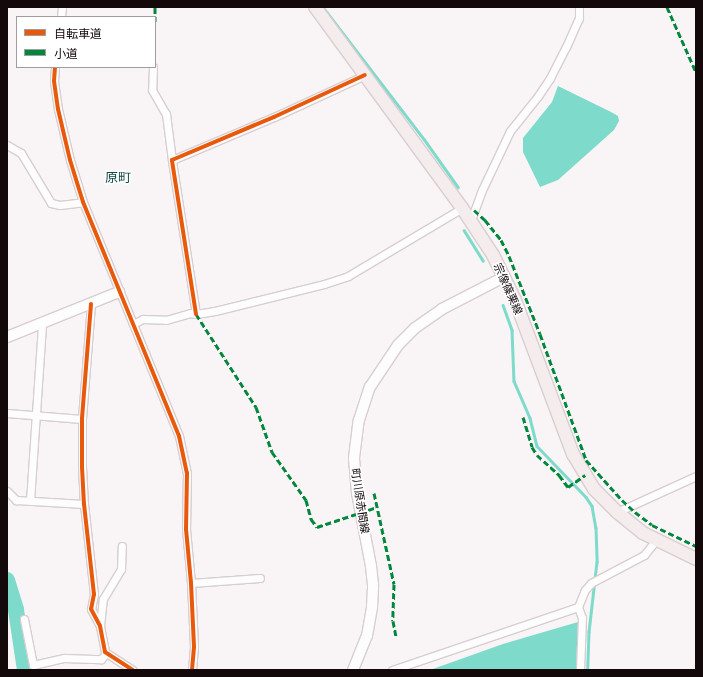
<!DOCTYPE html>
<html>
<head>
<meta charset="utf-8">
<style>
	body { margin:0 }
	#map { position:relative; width:703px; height:677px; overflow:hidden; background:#f9f4f5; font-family:Inter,"Noto Sans JP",sans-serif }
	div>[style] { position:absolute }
	.water>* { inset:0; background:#7edaca }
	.stream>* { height:2.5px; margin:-1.25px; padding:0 1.25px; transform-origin:1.25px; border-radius:1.25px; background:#7edaca }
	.river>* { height:16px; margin:-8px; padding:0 8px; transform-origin:8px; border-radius:8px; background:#7edaca }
	.roads { filter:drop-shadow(1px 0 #d8ced0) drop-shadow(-1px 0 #d8ced0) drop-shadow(0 1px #d8ced0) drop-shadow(0 -1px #d8ced0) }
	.street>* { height:7px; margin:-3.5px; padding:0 3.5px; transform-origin:3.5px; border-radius:3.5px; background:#fefdfe }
	.secondary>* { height:10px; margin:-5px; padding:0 5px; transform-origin:5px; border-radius:5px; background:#fefdfe }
	.primary>* { height:12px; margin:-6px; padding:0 6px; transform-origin:6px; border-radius:6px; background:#f5ecee }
	.quiet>* { height:3px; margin-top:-1.5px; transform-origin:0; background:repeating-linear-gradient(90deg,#00873e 0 6px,transparent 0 9px) }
	.cycleway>* { height:4px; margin:-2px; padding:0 2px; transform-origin:2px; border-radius:2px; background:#e8590c }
	span { translate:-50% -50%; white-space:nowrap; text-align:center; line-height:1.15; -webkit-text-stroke:3px #fff; paint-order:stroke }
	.street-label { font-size:11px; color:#13080a }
	.quarter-label { font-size:13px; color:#114b41 }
	.frame { position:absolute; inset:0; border:8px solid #13080a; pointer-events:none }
	.legend { position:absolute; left:16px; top:16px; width:140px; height:52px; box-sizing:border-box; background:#fff; border:1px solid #a19c9d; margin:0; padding:5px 7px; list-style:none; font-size:12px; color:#13080a }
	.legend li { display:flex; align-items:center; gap:8px; height:20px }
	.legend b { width:20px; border:1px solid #a19c9d }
</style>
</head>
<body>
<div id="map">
	<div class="water">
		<div style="clip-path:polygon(558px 86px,611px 112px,618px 116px,619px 121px,614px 130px,558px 180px,540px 187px,523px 152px,523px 138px,552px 102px)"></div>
		<div style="clip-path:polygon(578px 622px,580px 627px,578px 670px,430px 670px,503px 644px)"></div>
	</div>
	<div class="stream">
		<div style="left:323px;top:7px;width:166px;rotate:52.6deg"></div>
		<div style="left:424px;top:139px;width:59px;rotate:54.7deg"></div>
		<div style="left:464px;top:230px;width:36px;rotate:58deg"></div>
		<div style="left:503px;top:305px;width:27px;rotate:70deg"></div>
		<div style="left:512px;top:330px;width:51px;rotate:87.8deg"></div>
		<div style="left:514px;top:381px;width:40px;rotate:66.6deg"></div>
		<div style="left:530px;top:418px;width:29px;rotate:76deg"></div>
		<div style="left:537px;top:446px;width:71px;rotate:46.1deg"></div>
		<div style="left:586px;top:497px;width:11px;rotate:56deg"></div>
		<div style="left:592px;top:506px;width:22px;rotate:80deg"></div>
		<div style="left:596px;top:528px;width:34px;rotate:88deg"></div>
		<div style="left:597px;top:562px;width:70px;rotate:96.5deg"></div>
		<div style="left:589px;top:632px;width:38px;rotate:92deg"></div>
	</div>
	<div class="river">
		<div style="left:7px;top:580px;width:31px;rotate:73deg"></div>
		<div style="left:16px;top:610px;width:61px;rotate:81.5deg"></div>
	</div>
	<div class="roads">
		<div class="street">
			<div style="left:61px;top:17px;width:10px;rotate:-84deg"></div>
			<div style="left:55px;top:67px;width:14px;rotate:94deg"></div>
			<div style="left:54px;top:81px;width:28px;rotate:82deg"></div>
			<div style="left:58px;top:109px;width:52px;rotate:76.8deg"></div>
			<div style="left:70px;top:160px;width:44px;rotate:72.8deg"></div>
			<div style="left:83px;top:202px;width:253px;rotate:67.7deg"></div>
			<div style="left:179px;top:436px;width:38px;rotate:78deg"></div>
			<div style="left:187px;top:473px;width:56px;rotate:91deg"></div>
			<div style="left:186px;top:529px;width:54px;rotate:84.7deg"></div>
			<div style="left:191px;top:583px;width:64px;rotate:87.3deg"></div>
			<div style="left:194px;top:647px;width:23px;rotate:95deg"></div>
			<div style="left:153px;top:67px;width:23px;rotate:92deg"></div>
			<div style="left:152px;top:90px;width:28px;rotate:60deg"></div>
			<div style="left:166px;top:114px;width:46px;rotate:82.6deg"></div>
			<div style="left:7px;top:145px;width:16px;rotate:30deg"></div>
			<div style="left:21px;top:153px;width:58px;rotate:59deg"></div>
			<div style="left:51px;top:203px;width:9px;rotate:13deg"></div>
			<div style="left:60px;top:205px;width:23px;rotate:-7deg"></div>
			<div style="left:471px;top:220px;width:32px;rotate:-70deg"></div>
			<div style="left:482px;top:190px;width:65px;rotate:-64.6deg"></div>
			<div style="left:510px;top:131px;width:45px;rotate:-51.3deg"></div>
			<div style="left:538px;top:96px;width:22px;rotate:-56deg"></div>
			<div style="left:550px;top:78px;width:35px;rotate:-63deg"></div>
			<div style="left:566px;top:47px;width:32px;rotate:-66deg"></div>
			<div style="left:579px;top:18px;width:11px;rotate:-90deg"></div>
			<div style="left:91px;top:304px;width:115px;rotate:94.5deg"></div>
			<div style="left:82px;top:419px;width:48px;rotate:90deg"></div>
			<div style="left:82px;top:467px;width:37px;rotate:87deg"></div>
			<div style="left:84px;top:504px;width:91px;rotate:83.7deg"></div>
			<div style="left:94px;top:594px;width:15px;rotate:101deg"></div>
			<div style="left:91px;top:609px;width:19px;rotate:62deg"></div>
			<div style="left:100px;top:626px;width:26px;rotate:79deg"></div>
			<div style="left:105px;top:652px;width:33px;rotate:33deg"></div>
			<div style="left:196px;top:314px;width:156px;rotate:-98.9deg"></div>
			<div style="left:172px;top:160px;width:111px;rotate:-22.9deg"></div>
			<div style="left:274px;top:117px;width:100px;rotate:-24.8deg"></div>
			<div style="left:133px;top:324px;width:11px;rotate:-27deg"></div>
			<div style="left:143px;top:319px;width:23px;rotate:2deg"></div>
			<div style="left:166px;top:320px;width:25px;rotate:-16deg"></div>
			<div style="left:190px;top:313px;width:6px;rotate:9deg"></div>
			<div style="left:196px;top:314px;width:19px;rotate:-9deg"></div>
			<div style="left:215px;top:311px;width:112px;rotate:-13.9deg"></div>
			<div style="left:324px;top:284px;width:25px;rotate:-18deg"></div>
			<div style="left:348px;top:276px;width:133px;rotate:-30.8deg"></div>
			<div style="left:7px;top:413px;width:75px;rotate:4.6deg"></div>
			<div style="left:7px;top:491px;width:13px;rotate:45deg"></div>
			<div style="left:16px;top:500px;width:68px;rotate:3.4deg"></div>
			<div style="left:30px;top:501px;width:177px;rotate:-86.1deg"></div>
			<div style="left:617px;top:512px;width:87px;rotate:-24.5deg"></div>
			<div style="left:191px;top:583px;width:69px;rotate:-4.1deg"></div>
			<div style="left:24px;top:619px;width:47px;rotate:78.9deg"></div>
			<div style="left:33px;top:665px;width:32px;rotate:-13deg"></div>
			<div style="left:64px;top:658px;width:37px;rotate:2deg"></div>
			<div style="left:101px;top:659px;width:8px;rotate:-45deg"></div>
			<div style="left:100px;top:626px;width:27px;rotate:-84deg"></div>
			<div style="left:103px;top:599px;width:35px;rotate:-59deg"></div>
			<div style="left:121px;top:569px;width:23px;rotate:-88deg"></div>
			<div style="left:392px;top:670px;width:196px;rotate:-18.7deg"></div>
			<div style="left:580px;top:670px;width:52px;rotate:-87.8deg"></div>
			<div style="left:582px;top:618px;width:12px;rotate:-110deg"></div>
			<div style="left:578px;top:607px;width:18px;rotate:-68deg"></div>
			<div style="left:585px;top:590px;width:9px;rotate:-49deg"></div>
			<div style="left:591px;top:583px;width:60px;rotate:-27.8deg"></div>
			<div style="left:644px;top:555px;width:19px;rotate:-51deg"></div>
		</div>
		<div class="secondary">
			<div style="left:7px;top:337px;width:121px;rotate:-21.9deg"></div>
			<div style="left:353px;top:670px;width:37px;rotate:-68deg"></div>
			<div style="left:367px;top:636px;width:29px;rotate:-80deg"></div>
			<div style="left:372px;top:607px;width:22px;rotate:-87deg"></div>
			<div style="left:373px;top:585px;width:19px;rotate:-96deg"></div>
			<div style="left:371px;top:566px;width:74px;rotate:-100.9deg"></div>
			<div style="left:357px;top:493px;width:35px;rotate:-95deg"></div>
			<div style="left:354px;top:458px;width:38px;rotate:-83deg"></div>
			<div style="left:359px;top:420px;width:35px;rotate:-72deg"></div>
			<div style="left:370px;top:387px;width:50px;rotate:-56.3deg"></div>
			<div style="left:398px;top:345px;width:24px;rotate:-45deg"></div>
			<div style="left:415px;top:328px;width:33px;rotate:-35deg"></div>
			<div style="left:442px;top:309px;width:70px;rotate:-27.3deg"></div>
		</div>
		<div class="primary">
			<div style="left:315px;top:7px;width:249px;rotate:53.8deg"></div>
			<div style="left:462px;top:208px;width:56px;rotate:56.6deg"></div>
			<div style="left:493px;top:255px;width:50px;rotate:63.9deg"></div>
			<div style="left:515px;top:300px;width:165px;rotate:69.4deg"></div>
			<div style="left:573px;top:454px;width:41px;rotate:59deg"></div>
			<div style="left:594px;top:489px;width:33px;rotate:45deg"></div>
			<div style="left:617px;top:512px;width:33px;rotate:39deg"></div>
			<div style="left:643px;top:533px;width:59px;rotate:26.1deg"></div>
		</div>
	</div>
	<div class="quiet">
		<div style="left:667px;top:7px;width:71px;rotate:66deg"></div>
		<div style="left:155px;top:22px;width:15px;rotate:-90deg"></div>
		<div style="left:474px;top:210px;width:15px;rotate:42deg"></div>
		<div style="left:485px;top:220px;width:26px;rotate:51deg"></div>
		<div style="left:501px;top:240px;width:18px;rotate:63deg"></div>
		<div style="left:509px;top:256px;width:84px;rotate:68.3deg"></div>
		<div style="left:540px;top:334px;width:134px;rotate:69.9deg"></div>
		<div style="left:586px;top:460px;width:54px;rotate:48deg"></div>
		<div style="left:622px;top:500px;width:18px;rotate:43deg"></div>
		<div style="left:635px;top:512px;width:21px;rotate:37deg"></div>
		<div style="left:652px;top:525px;width:49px;rotate:25.5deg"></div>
		<div style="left:196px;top:314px;width:111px;rotate:57.2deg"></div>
		<div style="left:256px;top:407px;width:48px;rotate:70.4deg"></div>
		<div style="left:272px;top:452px;width:59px;rotate:54.7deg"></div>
		<div style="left:306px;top:500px;width:20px;rotate:75deg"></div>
		<div style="left:311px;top:519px;width:10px;rotate:53deg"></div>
		<div style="left:317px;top:527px;width:63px;rotate:-18.4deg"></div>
		<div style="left:523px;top:417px;width:31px;rotate:73deg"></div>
		<div style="left:532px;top:447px;width:9px;rotate:58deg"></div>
		<div style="left:537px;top:455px;width:30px;rotate:42deg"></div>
		<div style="left:559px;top:475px;width:15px;rotate:53deg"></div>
		<div style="left:568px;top:487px;width:21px;rotate:-35deg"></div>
		<div style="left:374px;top:493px;width:93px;rotate:77.6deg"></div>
		<div style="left:394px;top:584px;width:37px;rotate:92deg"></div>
		<div style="left:393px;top:621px;width:16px;rotate:79deg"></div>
	</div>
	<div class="cycleway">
		<div style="left:55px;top:67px;width:14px;rotate:94deg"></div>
		<div style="left:54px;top:81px;width:28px;rotate:82deg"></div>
		<div style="left:58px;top:109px;width:52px;rotate:76.8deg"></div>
		<div style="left:70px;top:160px;width:44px;rotate:72.8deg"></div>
		<div style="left:83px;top:202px;width:253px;rotate:67.7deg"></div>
		<div style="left:179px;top:436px;width:38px;rotate:78deg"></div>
		<div style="left:187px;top:473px;width:56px;rotate:91deg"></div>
		<div style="left:186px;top:529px;width:54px;rotate:84.7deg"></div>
		<div style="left:191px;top:583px;width:64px;rotate:87.3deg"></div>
		<div style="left:194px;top:647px;width:23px;rotate:95deg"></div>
		<div style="left:91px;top:304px;width:115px;rotate:94.5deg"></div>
		<div style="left:82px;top:419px;width:48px;rotate:90deg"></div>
		<div style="left:82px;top:467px;width:37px;rotate:87deg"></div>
		<div style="left:84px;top:504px;width:91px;rotate:83.7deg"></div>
		<div style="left:94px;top:594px;width:15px;rotate:101deg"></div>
		<div style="left:91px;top:609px;width:19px;rotate:62deg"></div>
		<div style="left:100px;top:626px;width:26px;rotate:79deg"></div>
		<div style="left:105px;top:652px;width:33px;rotate:33deg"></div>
		<div style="left:196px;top:314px;width:156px;rotate:-98.9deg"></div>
		<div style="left:172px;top:160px;width:111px;rotate:-22.9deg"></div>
		<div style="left:274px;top:117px;width:100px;rotate:-24.8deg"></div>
	</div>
	<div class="street-label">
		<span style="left:508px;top:289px;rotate:66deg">宗像篠栗線</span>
		<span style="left:360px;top:501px;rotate:81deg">町川原赤間線</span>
	</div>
	<div class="quarter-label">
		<span style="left:118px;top:177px">原町</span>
	</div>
	<div class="frame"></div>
	<ul class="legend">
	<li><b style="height:5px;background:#e8590c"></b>自転車道</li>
	<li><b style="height:5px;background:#00873e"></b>小道</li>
	</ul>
</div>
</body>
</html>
